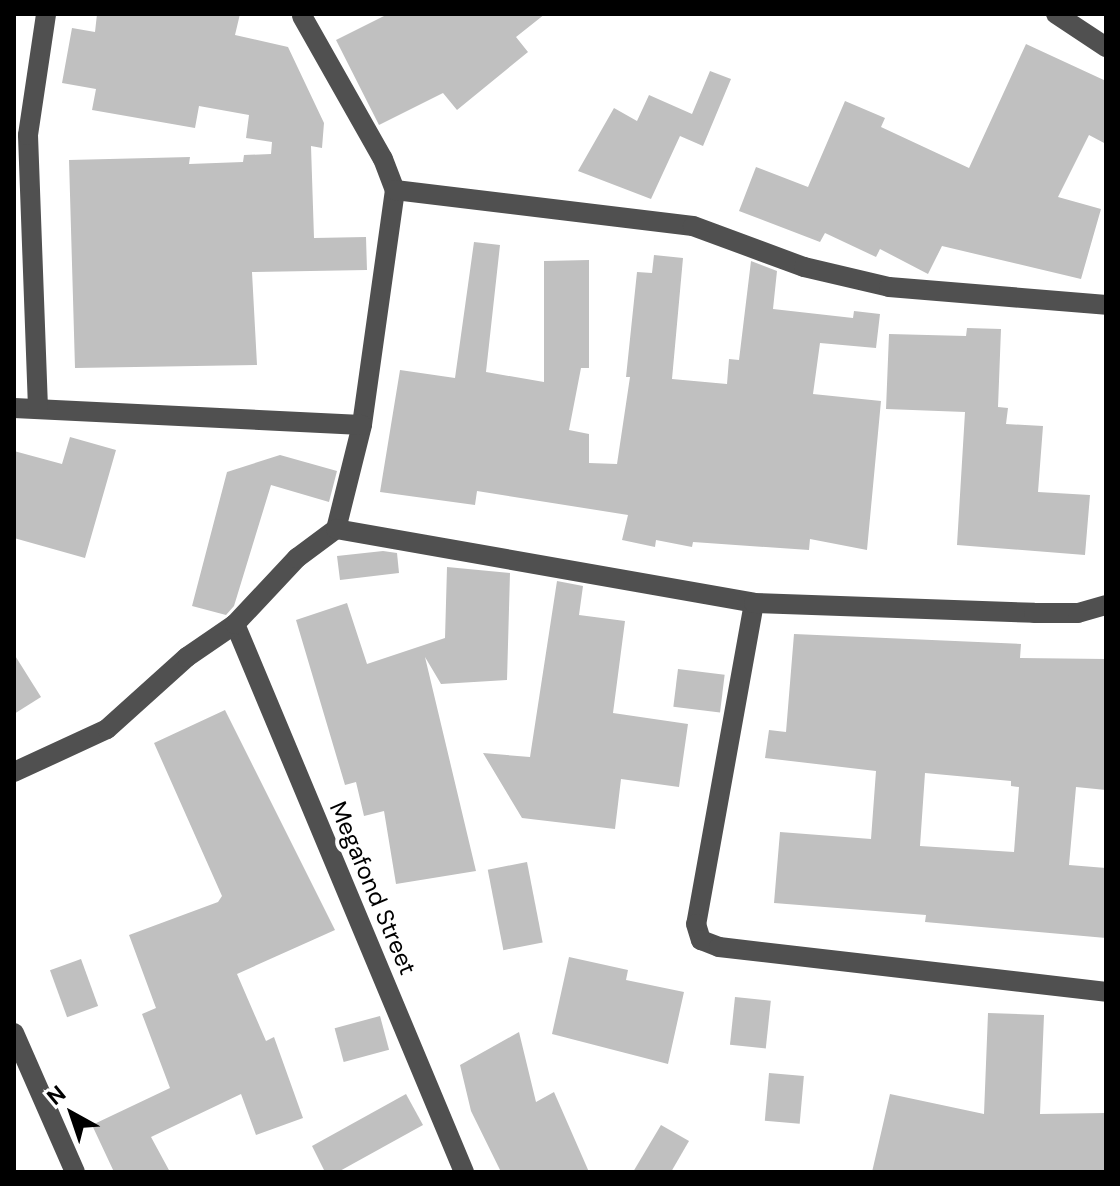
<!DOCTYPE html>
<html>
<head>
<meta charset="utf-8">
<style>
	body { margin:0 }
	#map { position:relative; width:1120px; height:1186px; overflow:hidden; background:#fff; font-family:"DM Sans",sans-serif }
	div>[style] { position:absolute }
	.building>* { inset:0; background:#c0c0c0; transform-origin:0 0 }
	.minor>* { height:20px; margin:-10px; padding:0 10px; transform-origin:10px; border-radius:10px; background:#505050 }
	span { translate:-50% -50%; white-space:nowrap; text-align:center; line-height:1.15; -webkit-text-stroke:8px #fff; paint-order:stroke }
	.street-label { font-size:24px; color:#000 }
	.frame { position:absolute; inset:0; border:16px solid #000; pointer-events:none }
	.north { position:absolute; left:32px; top:1074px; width:80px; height:80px; -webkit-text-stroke:6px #fff; paint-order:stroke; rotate:320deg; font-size:22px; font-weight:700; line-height:32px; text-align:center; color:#000 }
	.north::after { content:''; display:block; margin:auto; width:28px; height:36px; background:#000; clip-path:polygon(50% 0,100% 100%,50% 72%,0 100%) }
</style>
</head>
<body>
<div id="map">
	<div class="building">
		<div style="clip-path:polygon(97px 14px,240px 14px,235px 35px,288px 47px,324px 123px,322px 148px,311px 146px,314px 238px,366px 237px,367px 270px,252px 272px,257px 365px,75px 368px,69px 160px,190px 157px,189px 164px,243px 162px,244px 155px,271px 154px,272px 142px,246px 138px,249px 115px,199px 106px,195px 128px,92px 110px,96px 89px,62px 83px,72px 28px,95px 32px)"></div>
		<div style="clip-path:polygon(388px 14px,545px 14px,516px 37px,528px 52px,457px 110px,443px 93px,379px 125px,336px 40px)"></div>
		<div style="clip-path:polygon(1026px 44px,1106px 81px,1106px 144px,1089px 135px,1058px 197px,1101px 209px,1081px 279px,942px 246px,928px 274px,880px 249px,876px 257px,825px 233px,820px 242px,739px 211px,756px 167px,808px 187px,845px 101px,885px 118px,881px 127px,969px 168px)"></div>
		<div style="clip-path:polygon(710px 71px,731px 79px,703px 146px,680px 136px,651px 199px,578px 171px,614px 108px,637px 121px,649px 95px,692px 114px)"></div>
		<div style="clip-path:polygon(474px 242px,500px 245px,486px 372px,544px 382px,544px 261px,589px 260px,589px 368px,581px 368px,569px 430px,589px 434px,589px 463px,617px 464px,630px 377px,626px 377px,637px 272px,652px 273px,654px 255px,683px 258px,672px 379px,727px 384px,729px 359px,739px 360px,751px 261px,777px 271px,773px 309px,853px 318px,854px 311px,880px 314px,876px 348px,820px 343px,813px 394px,881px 401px,867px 550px,810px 539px,809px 550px,693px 542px,692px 547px,656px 540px,655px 547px,622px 540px,628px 515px,477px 491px,475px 505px,380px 492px,400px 370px,455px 378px)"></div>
		<div style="clip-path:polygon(967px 328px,1001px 329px,998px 407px,1008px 408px,1006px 424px,1043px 426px,1038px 492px,1090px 495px,1085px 555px,957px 545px,965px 412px,886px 409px,889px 334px,966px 336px)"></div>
		<div style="clip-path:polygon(70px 437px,116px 450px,85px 558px,14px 538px,14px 451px,62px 464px)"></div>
		<div style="clip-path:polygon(280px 455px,337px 471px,329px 502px,271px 485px,234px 606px,226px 615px,192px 606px,227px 472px)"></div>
		<div style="clip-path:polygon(383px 551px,397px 553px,399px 573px,340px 580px,337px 556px)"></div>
		<div style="clip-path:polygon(447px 567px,510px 573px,507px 680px,441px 684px,425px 657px,476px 871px,396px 884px,384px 811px,364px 816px,356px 782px,345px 785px,296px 620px,347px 603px,367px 664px,445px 638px)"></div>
		<div style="clip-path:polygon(557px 581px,583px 586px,579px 615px,625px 621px,613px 713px,688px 724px,679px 787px,621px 779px,615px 829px,522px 818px,483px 753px,530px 757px)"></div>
		<div style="clip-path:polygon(evenodd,794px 634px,1021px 644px,1020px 658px,1106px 659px,1106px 790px,1076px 787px,1069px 865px,1106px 868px,1106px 938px,925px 922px,926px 915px,774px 903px,780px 832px,871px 839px,876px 771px,765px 758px,769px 730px,786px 732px,794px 634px,925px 773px,1011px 781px,1011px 786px,1019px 787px,1014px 852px,920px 846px,925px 773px)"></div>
		<div style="clip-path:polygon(14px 654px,41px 697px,14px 714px)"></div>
		<div style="left:678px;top:669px;width:47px;height:38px;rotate:7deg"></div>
		<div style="clip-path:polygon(225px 710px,335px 930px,237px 974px,266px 1041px,274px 1037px,303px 1118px,256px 1135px,241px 1094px,151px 1137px,170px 1172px,114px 1172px,92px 1125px,170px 1088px,142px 1014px,156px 1008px,129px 935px,218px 902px,222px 896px,154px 743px)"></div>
		<div style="left:527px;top:862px;width:82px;height:40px;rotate:79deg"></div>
		<div style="clip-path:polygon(569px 957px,628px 970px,626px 980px,684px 992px,668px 1064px,552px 1034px)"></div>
		<div style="left:81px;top:959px;width:50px;height:33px;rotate:70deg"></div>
		<div style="left:735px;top:997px;width:36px;height:48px;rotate:6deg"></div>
		<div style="clip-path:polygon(988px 1013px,1044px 1015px,1040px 1114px,1106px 1113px,1106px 1172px,872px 1172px,890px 1094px,984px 1114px)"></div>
		<div style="left:380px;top:1016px;width:35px;height:47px;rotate:75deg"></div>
		<div style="clip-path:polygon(519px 1032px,536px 1102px,554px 1092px,589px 1172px,501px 1172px,471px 1111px,460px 1065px)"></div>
		<div style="left:769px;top:1073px;width:35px;height:48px;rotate:5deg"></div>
		<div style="clip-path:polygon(406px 1094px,423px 1125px,338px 1172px,325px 1172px,312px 1146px)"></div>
		<div style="clip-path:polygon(661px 1125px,689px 1141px,671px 1172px,633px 1172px)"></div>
	</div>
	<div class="minor">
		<div style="left:1056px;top:14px;width:60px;rotate:33.4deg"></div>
		<div style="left:302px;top:16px;width:164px;rotate:60.5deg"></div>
		<div style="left:383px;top:159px;width:33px;rotate:69deg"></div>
		<div style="left:395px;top:190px;width:237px;rotate:98deg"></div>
		<div style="left:362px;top:425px;width:107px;rotate:104deg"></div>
		<div style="left:395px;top:190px;width:300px;rotate:6.9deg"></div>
		<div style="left:693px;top:226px;width:118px;rotate:20.3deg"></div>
		<div style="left:804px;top:267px;width:87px;rotate:13.2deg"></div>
		<div style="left:889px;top:287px;width:218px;rotate:4.7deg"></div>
		<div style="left:14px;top:408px;width:348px;rotate:2.8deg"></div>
		<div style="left:38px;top:408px;width:273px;rotate:-92.1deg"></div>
		<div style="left:28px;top:135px;width:122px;rotate:-81.5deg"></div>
		<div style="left:754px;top:603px;width:326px;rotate:100.2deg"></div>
		<div style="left:696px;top:924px;width:17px;rotate:73deg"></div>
		<div style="left:701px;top:940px;width:19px;rotate:21deg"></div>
		<div style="left:719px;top:947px;width:390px;rotate:6.6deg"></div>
		<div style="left:235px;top:624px;width:594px;rotate:67.32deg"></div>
		<div style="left:14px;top:772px;width:102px;rotate:-24.8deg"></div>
		<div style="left:107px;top:729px;width:108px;rotate:-42deg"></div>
		<div style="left:187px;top:657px;width:58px;rotate:-34.5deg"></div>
		<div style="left:235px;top:624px;width:91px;rotate:-46.8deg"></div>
		<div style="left:297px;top:558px;width:49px;rotate:-36.6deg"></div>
		<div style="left:336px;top:529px;width:424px;rotate:10deg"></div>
		<div style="left:754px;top:603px;width:280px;rotate:2deg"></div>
		<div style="left:1034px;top:613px;width:44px"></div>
		<div style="left:1078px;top:613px;width:29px;rotate:-16deg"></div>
		<div style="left:14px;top:1033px;width:152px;rotate:66.3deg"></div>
	</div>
	<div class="street-label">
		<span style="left:373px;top:888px;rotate:67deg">Megafond Street</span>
	</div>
	<div class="frame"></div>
	<div class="north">N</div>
</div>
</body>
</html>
